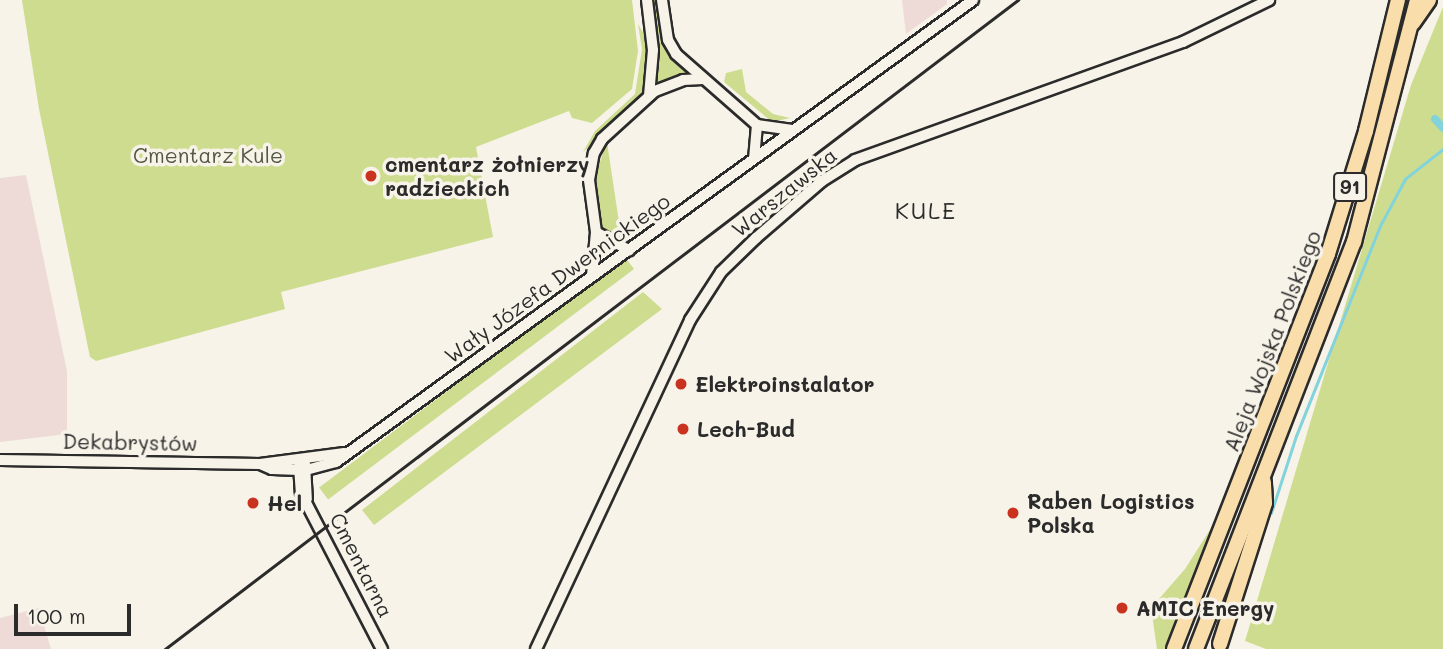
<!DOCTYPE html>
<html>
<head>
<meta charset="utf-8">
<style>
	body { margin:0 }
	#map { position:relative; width:1443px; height:649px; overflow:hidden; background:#f7f3e8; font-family:Mali,sans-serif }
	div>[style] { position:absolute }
	.built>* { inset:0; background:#eedbd8 }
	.green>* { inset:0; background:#cedc8f; transform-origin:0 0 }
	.stream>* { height:2.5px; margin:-1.25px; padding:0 1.25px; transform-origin:1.25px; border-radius:1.25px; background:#82d3dc }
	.canal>* { height:8px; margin:-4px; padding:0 4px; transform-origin:4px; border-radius:4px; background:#82d3dc }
	.roads { filter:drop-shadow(2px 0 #2b2b2b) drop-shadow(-2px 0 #2b2b2b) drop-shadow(0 2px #2b2b2b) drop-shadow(0 -2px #2b2b2b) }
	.tertiary>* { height:10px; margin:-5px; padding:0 5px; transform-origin:5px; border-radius:5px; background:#f7f3e8 }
	.primary>* { height:14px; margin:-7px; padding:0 7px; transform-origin:7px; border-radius:7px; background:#f9deab }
	.rail>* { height:2.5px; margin:-1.25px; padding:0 1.25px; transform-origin:1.25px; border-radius:1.25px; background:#2b2b2b }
	.dots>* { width:19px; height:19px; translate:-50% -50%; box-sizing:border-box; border:4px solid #f7f3e8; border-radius:50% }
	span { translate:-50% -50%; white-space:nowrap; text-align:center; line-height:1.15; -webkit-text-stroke:7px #f7f3e8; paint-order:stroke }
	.shield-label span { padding:2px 5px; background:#f7f3e8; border:2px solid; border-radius:5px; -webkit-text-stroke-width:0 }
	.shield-label { font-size:19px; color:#2b2b2b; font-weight:700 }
	.park-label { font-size:21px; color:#545744 }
	.poi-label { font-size:21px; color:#2b2b2b; font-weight:700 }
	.left { translate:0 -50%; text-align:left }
	.street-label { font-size:21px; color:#2b2b2b }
	.neighbourhood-label { font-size:23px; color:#2b2b2b; letter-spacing:2px }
	.scale { position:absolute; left:14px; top:604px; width:117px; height:32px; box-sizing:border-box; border:4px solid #2b2b2b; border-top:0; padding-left:9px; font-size:21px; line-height:24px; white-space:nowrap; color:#2b2b2b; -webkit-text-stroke:5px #f7f3e8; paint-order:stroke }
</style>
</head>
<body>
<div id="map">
	<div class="built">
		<div style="clip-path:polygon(902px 0,947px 0,947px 4px,906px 34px)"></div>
		<div style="clip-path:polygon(26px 175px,67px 371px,67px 434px,0 442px,0 178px)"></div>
		<div style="clip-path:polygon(39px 608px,51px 649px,0 649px,0 618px)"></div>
	</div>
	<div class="green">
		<div style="clip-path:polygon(22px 0,632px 0,638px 51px,632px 89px,592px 123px,572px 118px,569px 111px,476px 147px,493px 237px,281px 292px,285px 309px,96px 361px,90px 357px,39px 109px)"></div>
		<div style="clip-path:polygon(651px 0,658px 0,662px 31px,692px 74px,654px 88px,657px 63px)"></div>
		<div style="clip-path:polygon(1443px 7px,1443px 649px,1266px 649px,1245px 641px,1411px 85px)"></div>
		<div style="clip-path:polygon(638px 24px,646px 38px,648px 58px,644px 89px,635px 104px,583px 152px,595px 131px,635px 94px,642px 49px)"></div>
		<div style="clip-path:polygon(742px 69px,746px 92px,773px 114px,790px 118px,772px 122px,724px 82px,726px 73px)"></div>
		<div style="clip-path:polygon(607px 142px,620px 229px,628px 228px,629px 234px,610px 239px,600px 227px,594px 179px)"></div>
		<div style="left:625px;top:257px;width:15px;height:383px;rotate:53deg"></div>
		<div style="clip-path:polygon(643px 292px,662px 309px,374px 525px,362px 510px)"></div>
		<div style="clip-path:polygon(1220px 514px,1167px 649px,1157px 649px,1151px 608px,1185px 569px)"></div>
	</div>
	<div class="stream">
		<div style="left:1271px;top:513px;width:81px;rotate:-72deg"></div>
		<div style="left:1296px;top:436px;width:228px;rotate:-68.2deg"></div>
		<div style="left:1381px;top:224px;width:51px;rotate:-61.9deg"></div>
		<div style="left:1405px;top:179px;width:48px;rotate:-38.3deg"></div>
	</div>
	<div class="canal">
		<div style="left:1435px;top:119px;width:12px;rotate:48deg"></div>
	</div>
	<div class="roads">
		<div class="tertiary">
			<div style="left:647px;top:0;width:50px;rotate:83.2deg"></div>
			<div style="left:653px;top:50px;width:46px;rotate:95deg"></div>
			<div style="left:662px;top:0;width:40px;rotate:81.5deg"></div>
			<div style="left:668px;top:40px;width:16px;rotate:60deg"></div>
			<div style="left:676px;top:54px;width:108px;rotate:41.2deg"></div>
			<div style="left:757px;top:125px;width:32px;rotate:95deg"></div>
			<div style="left:757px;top:125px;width:34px;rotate:8deg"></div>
			<div style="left:596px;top:232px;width:38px;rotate:29deg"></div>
			<div style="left:592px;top:276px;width:44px;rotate:-84.8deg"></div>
			<div style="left:596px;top:232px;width:52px;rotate:-97.7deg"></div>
			<div style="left:589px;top:180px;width:27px;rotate:-80deg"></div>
			<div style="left:594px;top:153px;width:16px;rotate:-60deg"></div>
			<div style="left:602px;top:139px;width:72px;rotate:-42.2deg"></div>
			<div style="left:655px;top:91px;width:30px;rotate:-21deg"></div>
			<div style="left:683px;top:80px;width:20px;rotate:-3deg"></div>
			<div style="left:0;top:460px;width:260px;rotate:0.9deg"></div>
			<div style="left:260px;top:464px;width:85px;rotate:-7.5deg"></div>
			<div style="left:260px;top:464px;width:13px;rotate:23deg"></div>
			<div style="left:272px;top:469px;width:34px;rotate:2deg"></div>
			<div style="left:306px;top:470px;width:31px;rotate:-15deg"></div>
			<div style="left:336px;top:462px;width:787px;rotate:-35.95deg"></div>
			<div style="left:305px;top:464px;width:35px;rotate:87deg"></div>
			<div style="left:299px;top:466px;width:27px;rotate:86deg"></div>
			<div style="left:301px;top:493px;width:176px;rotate:62.6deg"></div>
			<div style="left:536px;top:649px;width:363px;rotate:-64.9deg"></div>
			<div style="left:690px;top:320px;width:57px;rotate:-57.1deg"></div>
			<div style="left:721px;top:272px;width:49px;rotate:-44.2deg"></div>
			<div style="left:756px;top:238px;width:87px;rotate:-40.8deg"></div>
			<div style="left:822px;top:181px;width:39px;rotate:-32deg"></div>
			<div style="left:855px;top:160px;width:349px;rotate:-19.8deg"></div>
			<div style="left:1183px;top:42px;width:96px;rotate:-26deg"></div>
		</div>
		<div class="primary">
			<div style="left:1413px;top:23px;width:28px;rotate:-55deg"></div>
			<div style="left:1220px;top:644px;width:148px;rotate:-72.3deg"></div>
			<div style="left:1265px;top:503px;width:21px;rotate:-93deg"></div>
			<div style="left:1174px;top:649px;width:424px;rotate:-68.7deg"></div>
			<div style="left:1328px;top:254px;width:129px;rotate:-72.8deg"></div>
			<div style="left:1366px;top:131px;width:135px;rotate:-76.3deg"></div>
			<div style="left:1196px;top:649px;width:437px;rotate:-68.8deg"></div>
			<div style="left:1354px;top:242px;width:250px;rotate:-75.4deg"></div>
		</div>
	</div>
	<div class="rail">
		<div style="left:165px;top:649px;width:1072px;rotate:-37.27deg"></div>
	</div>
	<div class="dots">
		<div style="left:371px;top:176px;background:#c8321e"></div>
		<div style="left:681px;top:384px;background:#c8321e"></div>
		<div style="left:683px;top:429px;background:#c8321e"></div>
		<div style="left:253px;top:503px;background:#c8321e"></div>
		<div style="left:1013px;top:513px;background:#c8321e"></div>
		<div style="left:1122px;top:608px;background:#c8321e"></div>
	</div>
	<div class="shield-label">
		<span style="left:1350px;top:187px">91</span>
	</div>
	<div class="park-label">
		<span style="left:208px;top:155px">Cmentarz Kule</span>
	</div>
	<div class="poi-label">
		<span class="left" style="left:385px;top:176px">cmentarz żołnierzy<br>radzieckich</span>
		<span class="left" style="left:695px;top:384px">Elektroinstalator</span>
		<span class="left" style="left:697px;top:429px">Lech-Bud</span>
		<span class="left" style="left:1027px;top:513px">Raben Logistics<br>Polska</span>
		<span class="left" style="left:267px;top:503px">Hel</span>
		<span class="left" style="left:1136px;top:608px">AMIC Energy</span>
	</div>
	<div class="street-label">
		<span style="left:784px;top:192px;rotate:-39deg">Warszawska</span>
		<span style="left:557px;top:278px;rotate:-36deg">Wały Józefa Dwernickiego</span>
		<span style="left:1272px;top:341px;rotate:-69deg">Aleja Wojska Polskiego</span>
		<span style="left:130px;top:442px;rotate:1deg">Dekabrystów</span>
		<span style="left:362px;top:565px;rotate:63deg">Cmentarna</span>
	</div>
	<div class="neighbourhood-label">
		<span style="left:926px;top:210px">KULE</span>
	</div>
	<div class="scale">100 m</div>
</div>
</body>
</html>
